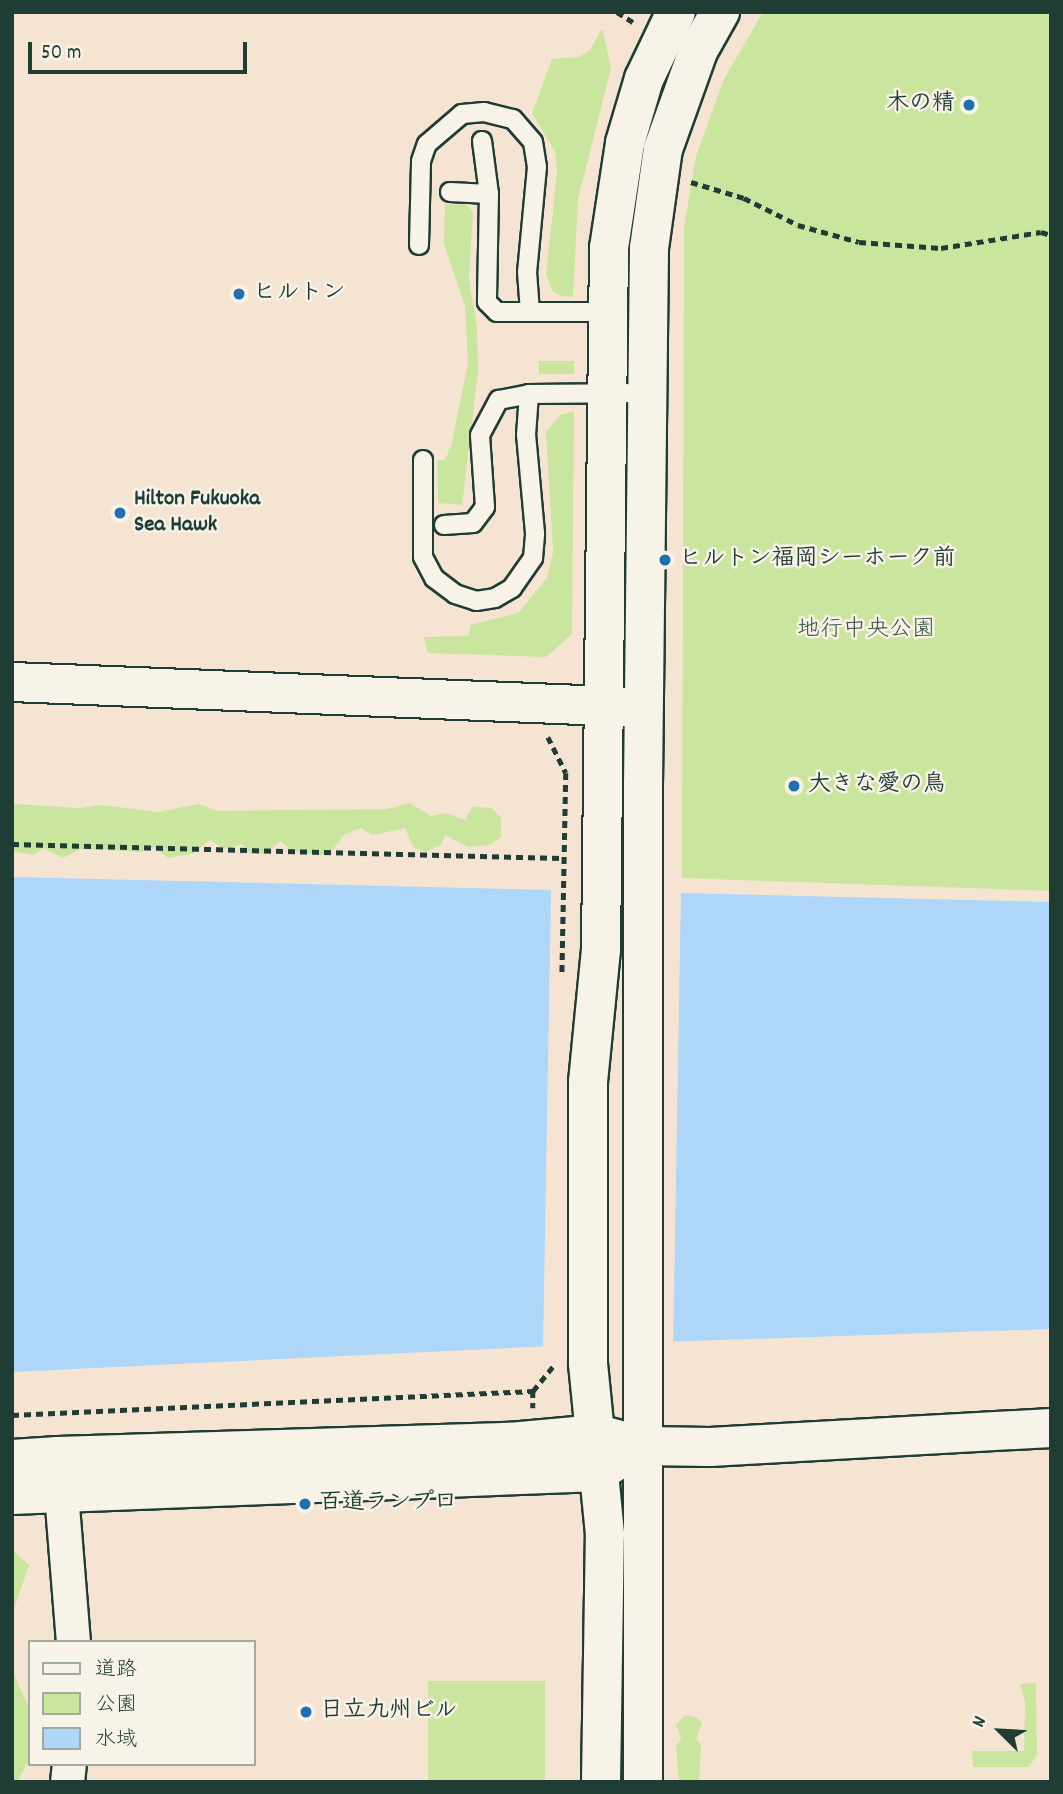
<!DOCTYPE html>
<html>
<head>
<meta charset="utf-8">
<style>
	body { margin:0 }
	#map { position:relative; width:1063px; height:1794px; overflow:hidden; background:#f6e4d3; font-family:Dekko,"Klee One",sans-serif }
	div>[style] { position:absolute }
	.green>* { inset:0; background:#cae69e; transform-origin:0 0 }
	.water>* { inset:0; background:#aed6f9 }
	.pier>* { inset:0; background:#f6e4d3; transform-origin:0 0 }
	.path>* { height:4.5px; margin-top:-2.25px; transform-origin:0; background:repeating-linear-gradient(90deg,#1f3d34 0 7px,transparent 0 12px) }
	.roads { filter:drop-shadow(2px 0 #1f3d34) drop-shadow(-2px 0 #1f3d34) drop-shadow(0 2px #1f3d34) drop-shadow(0 -2px #1f3d34) }
	.service>* { height:18px; margin:-9px; padding:0 9px; transform-origin:9px; border-radius:9px; background:#f7f3e8 }
	.minor>* { height:33px; margin:-16.5px; padding:0 16.5px; transform-origin:16.5px; border-radius:16.5px; background:#f7f3e8 }
	.tertiary>* { height:38px; margin:-19px; padding:0 19px; transform-origin:19px; border-radius:19px; background:#f7f3e8 }
	.motorway>* { height:38px; margin:-19px; padding:0 19px; transform-origin:19px; border-radius:19px; background:#f7f3e8 }
	.dots>* { width:19px; height:19px; translate:-50% -50%; box-sizing:border-box; border:4px solid #f7f3e8; border-radius:50% }
	span { translate:-50% -50%; white-space:nowrap; text-align:center; line-height:1.15; -webkit-text-stroke:5px #f7f3e8; paint-order:stroke }
	.poi-label { font-size:23px; color:#1f3d34; font-weight:700 }
	.right { translate:-100% -50%; text-align:right }
	.left { translate:0 -50%; text-align:left }
	.park-label { font-size:23px; color:#395644 }
	.frame { position:absolute; inset:0; border:14px solid #1f3d34; pointer-events:none }
	.legend { position:absolute; left:28px; top:1640px; width:228px; height:126px; box-sizing:border-box; background:#f7f3e8; border:2px solid #a1aaa0; margin:0; padding:9px 12px; list-style:none; font-size:21px; color:#1f3d34 }
	.legend li { display:flex; align-items:center; gap:14px; height:35px }
	.legend b { width:35px; border:2px solid #a1aaa0 }
	.north { position:absolute; left:965px; top:1696px; width:70px; height:70px; -webkit-text-stroke:5px #f7f3e8; paint-order:stroke; rotate:294deg; font-size:19px; font-weight:700; line-height:28px; text-align:center; color:#1f3d34 }
	.north::after { content:''; display:block; margin:auto; width:24px; height:32px; background:#1f3d34; clip-path:polygon(50% 0,100% 100%,50% 72%,0 100%) }
	.scale { position:absolute; left:28px; top:42px; width:219px; height:32px; box-sizing:border-box; border:4px solid #1f3d34; border-top:0; padding-left:9px; font-size:21px; line-height:24px; white-space:nowrap; color:#1f3d34; -webkit-text-stroke:5px #f7f3e8; paint-order:stroke }
</style>
</head>
<body>
<div id="map">
	<div class="green">
		<div style="clip-path:polygon(763px 12px,1051px 12px,1051px 891px,682px 878px,684px 228px,696px 156px,724px 79px)"></div>
		<div style="clip-path:polygon(602px 28px,611px 68px,578px 199px,573px 297px,561px 296px,553px 292px,546px 275px,557px 172px,555px 152px,532px 113px,552px 59px,579px 57px,590px 50px)"></div>
		<div style="clip-path:polygon(445px 204px,467px 205px,473px 213px,469px 279px,477px 326px,478px 373px,462px 505px,438px 503px,437px 460px,445px 460px,451px 446px,468px 364px,465px 306px,444px 244px)"></div>
		<div style="left:539px;top:361px;width:35px;height:13px"></div>
		<div style="clip-path:polygon(574px 411px,572px 634px,546px 657px,428px 653px,424px 637px,469px 636px,470px 625px,518px 613px,547px 578px,553px 552px,546px 432px,560px 415px)"></div>
		<div style="clip-path:polygon(410px 803px,431px 816px,446px 813px,465px 820px,472px 807px,492px 808px,501px 818px,501px 837px,490px 845px,468px 847px,445px 835px,441px 845px,426px 852px,413px 847px,405px 828px,373px 835px,361px 828px,344px 835px,331px 852px,321px 855px,292px 851px,281px 841px,264px 854px,250px 854px,242px 844px,224px 849px,210px 840px,194px 853px,168px 858px,154px 847px,140px 852px,81px 849px,63px 858px,43px 848px,34px 855px,12px 851px,12px 804px,80px 808px,102px 805px,158px 812px,199px 804px,218px 811px,387px 809px)"></div>
		<div style="clip-path:polygon(12px 1550px,29px 1565px,12px 1615px)"></div>
		<div style="clip-path:polygon(12px 1671px,30px 1709px,30px 1757px,18px 1781px,12px 1782px)"></div>
		<div style="left:545px;top:1681px;width:101px;height:117px;rotate:90deg"></div>
		<div style="clip-path:polygon(1036px 1683px,1037px 1755px,1029px 1767px,973px 1767px,972px 1751px,1024px 1751px,1025px 1702px,1020px 1684px)"></div>
		<div style="clip-path:polygon(685px 1715px,698px 1718px,702px 1724px,696px 1739px,701px 1745px,699px 1782px,679px 1782px,676px 1746px,681px 1738px,676px 1725px)"></div>
	</div>
	<div class="water">
		<div style="clip-path:polygon(12px 877px,1051px 902px,1051px 1329px,571px 1345px,12px 1372px)"></div>
	</div>
	<div class="pier">
		<div style="left:551px;top:890px;width:130px;height:456px;rotate:1deg"></div>
	</div>
	<div class="path">
		<div style="left:617px;top:12px;width:19px;rotate:32deg"></div>
		<div style="left:691px;top:182px;width:55px;rotate:16.8deg"></div>
		<div style="left:744px;top:198px;width:60px;rotate:26.6deg"></div>
		<div style="left:798px;top:225px;width:63px;rotate:15.6deg"></div>
		<div style="left:859px;top:242px;width:82px;rotate:4.2deg"></div>
		<div style="left:941px;top:248px;width:101px;rotate:-9.1deg"></div>
		<div style="left:1041px;top:232px;width:10px;rotate:17deg"></div>
		<div style="left:548px;top:737px;width:40px;rotate:63.4deg"></div>
		<div style="left:566px;top:773px;width:202px;rotate:91.1deg"></div>
		<div style="left:12px;top:844px;width:551px;rotate:1.46deg"></div>
		<div style="left:533px;top:1391px;width:17px;rotate:90deg"></div>
		<div style="left:12px;top:1415px;width:522px;rotate:-2.64deg"></div>
		<div style="left:533px;top:1391px;width:33px;rotate:-51deg"></div>
	</div>
	<div class="roads">
		<div class="service">
			<div style="left:482px;top:141px;width:53px;rotate:82.5deg"></div>
			<div style="left:489px;top:194px;width:108px;rotate:91.1deg"></div>
			<div style="left:487px;top:302px;width:14px;rotate:45deg"></div>
			<div style="left:497px;top:312px;width:33px"></div>
			<div style="left:450px;top:192px;width:39px;rotate:3deg"></div>
			<div style="left:419px;top:245px;width:84px;rotate:-88.6deg"></div>
			<div style="left:421px;top:161px;width:18px;rotate:-71deg"></div>
			<div style="left:427px;top:144px;width:46px;rotate:-40.6deg"></div>
			<div style="left:462px;top:114px;width:22px;rotate:-5deg"></div>
			<div style="left:484px;top:112px;width:30px;rotate:14deg"></div>
			<div style="left:513px;top:119px;width:30px;rotate:49deg"></div>
			<div style="left:533px;top:142px;width:25px;rotate:81deg"></div>
			<div style="left:537px;top:167px;width:105px;rotate:95.4deg"></div>
			<div style="left:527px;top:272px;width:40px;rotate:85.7deg"></div>
			<div style="left:530px;top:312px;width:83px"></div>
			<div style="left:423px;top:460px;width:97px;rotate:90deg"></div>
			<div style="left:423px;top:557px;width:24px;rotate:62deg"></div>
			<div style="left:434px;top:578px;width:26px;rotate:37deg"></div>
			<div style="left:455px;top:594px;width:22px;rotate:18deg"></div>
			<div style="left:476px;top:601px;width:19px;rotate:-9deg"></div>
			<div style="left:495px;top:598px;width:20px;rotate:-30deg"></div>
			<div style="left:512px;top:588px;width:37px;rotate:-55deg"></div>
			<div style="left:533px;top:558px;width:25px;rotate:-85deg"></div>
			<div style="left:535px;top:533px;width:98px;rotate:-95.2deg"></div>
			<div style="left:526px;top:435px;width:41px;rotate:-85.8deg"></div>
			<div style="left:529px;top:394px;width:116px;rotate:-0.5deg"></div>
			<div style="left:444px;top:525px;width:29px;rotate:-4deg"></div>
			<div style="left:473px;top:523px;width:20px;rotate:-53deg"></div>
			<div style="left:485px;top:507px;width:72px;rotate:-94deg"></div>
			<div style="left:480px;top:435px;width:40px;rotate:-62deg"></div>
			<div style="left:499px;top:400px;width:31px;rotate:-11deg"></div>
		</div>
		<div class="minor">
			<div style="left:61px;top:1493px;width:149px;rotate:85.4deg"></div>
			<div style="left:67px;top:1782px;width:18px;rotate:-84deg"></div>
		</div>
		<div class="tertiary">
			<div style="left:12px;top:682px;width:620px;rotate:2.31deg"></div>
			<div style="left:58px;top:1456px;width:452px;rotate:-1.8deg"></div>
			<div style="left:510px;top:1442px;width:88px;rotate:-5.2deg"></div>
			<div style="left:598px;top:1434px;width:47px;rotate:14.9deg"></div>
			<div style="left:643px;top:1446px;width:67px;rotate:0.9deg"></div>
			<div style="left:710px;top:1447px;width:342px;rotate:-3.2deg"></div>
			<div style="left:61px;top:1493px;width:538px;rotate:-2.24deg"></div>
			<div style="left:599px;top:1472px;width:25px;rotate:-32deg"></div>
			<div style="left:601px;top:1782px;width:248px;rotate:-89.1deg"></div>
			<div style="left:605px;top:1534px;width:172px;rotate:-95.7deg"></div>
			<div style="left:588px;top:1363px;width:281px;rotate:-90deg"></div>
			<div style="left:588px;top:1082px;width:133px;rotate:-84.4deg"></div>
			<div style="left:601px;top:950px;width:702px;rotate:-89.35deg"></div>
			<div style="left:609px;top:248px;width:106px;rotate:-81.3deg"></div>
			<div style="left:625px;top:143px;width:67px;rotate:-73.5deg"></div>
			<div style="left:644px;top:79px;width:74px;rotate:-64.5deg"></div>
			<div style="left:643px;top:1782px;width:997px;rotate:-90deg"></div>
			<div style="left:643px;top:785px;width:537px;rotate:-89.36deg"></div>
			<div style="left:649px;top:248px;width:100px;rotate:-82deg"></div>
			<div style="left:663px;top:149px;width:104px;rotate:-70.3deg"></div>
			<div style="left:698px;top:51px;width:45px;rotate:-60.6deg"></div>
		</div>
		<div class="motorway">
			<div style="left:12px;top:1459px;width:46px;rotate:-3.7deg"></div>
			<div style="left:12px;top:1495px;width:49px;rotate:-2.3deg"></div>
		</div>
	</div>
	<div class="dots">
		<div style="left:969px;top:105px;background:#1f6fb2"></div>
		<div style="left:239px;top:294px;background:#1f6fb2"></div>
		<div style="left:120px;top:513px;background:#1f6fb2"></div>
		<div style="left:665px;top:560px;background:#1f6fb2"></div>
		<div style="left:794px;top:786px;background:#1f6fb2"></div>
		<div style="left:305px;top:1504px;background:#1f6fb2"></div>
		<div style="left:306px;top:1712px;background:#1f6fb2"></div>
	</div>
	<div class="poi-label">
		<span class="right" style="left:955px;top:105px">木の精</span>
		<span class="left" style="left:253px;top:294px">ヒルトン</span>
		<span class="left" style="left:134px;top:513px">Hilton Fukuoka<br>Sea Hawk</span>
		<span class="left" style="left:679px;top:560px">ヒルトン福岡シーホーク前</span>
		<span class="left" style="left:808px;top:786px">大きな愛の鳥</span>
		<span class="left" style="left:319px;top:1504px">百道ランプ口</span>
		<span class="left" style="left:320px;top:1712px">日立九州ビル</span>
	</div>
	<div class="park-label">
		<span style="left:866px;top:631px">地行中央公園</span>
	</div>
	<div class="frame"></div>
	<ul class="legend">
	<li><b style="height:9px;background:#f7f3e8"></b>道路</li>
	<li><b style="height:19px;background:#cae69e"></b>公園</li>
	<li><b style="height:19px;background:#aed6f9"></b>水域</li>
	</ul>
	<div class="north">N</div>
	<div class="scale">50 m</div>
</div>
</body>
</html>
